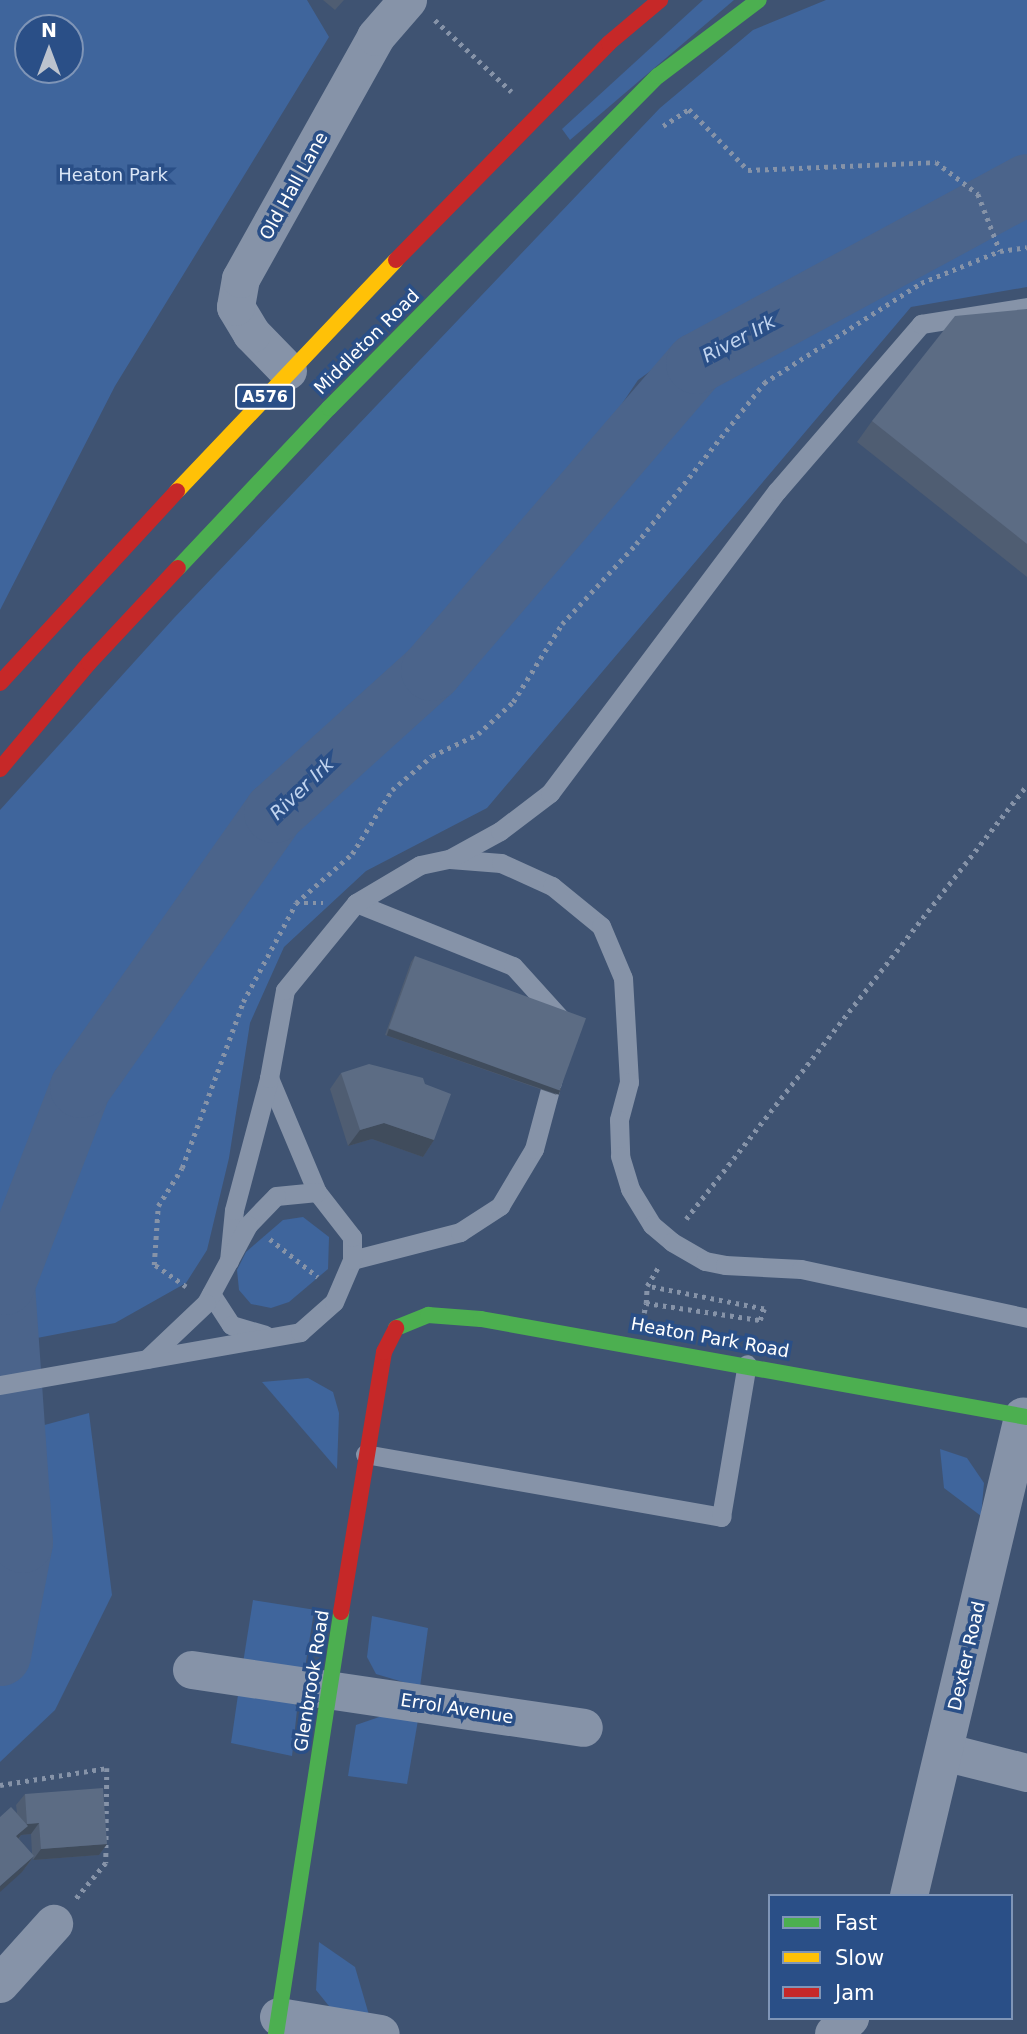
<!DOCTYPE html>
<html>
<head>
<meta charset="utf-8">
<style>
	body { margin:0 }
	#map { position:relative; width:1027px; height:2034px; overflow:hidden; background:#3f5372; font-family:"DejaVu Sans",sans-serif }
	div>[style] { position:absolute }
	.green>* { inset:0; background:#3f659c; transform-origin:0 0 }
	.river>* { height:61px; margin:-30.5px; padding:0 30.5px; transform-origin:30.5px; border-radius:30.5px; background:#4b648b }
	.path>* { height:4.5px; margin-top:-2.25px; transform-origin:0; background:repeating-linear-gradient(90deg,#8693a8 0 3.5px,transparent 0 8.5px) }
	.lane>* { height:19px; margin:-9.5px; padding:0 9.5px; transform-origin:9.5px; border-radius:9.5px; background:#8693a8 }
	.street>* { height:38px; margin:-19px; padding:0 19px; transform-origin:19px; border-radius:19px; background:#8693a8 }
	.fast>* { height:16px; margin:-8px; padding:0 8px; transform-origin:8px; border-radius:8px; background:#4caf50 }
	.slow>* { height:16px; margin:-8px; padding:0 8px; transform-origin:8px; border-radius:8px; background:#ffc107 }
	.jam>* { height:16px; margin:-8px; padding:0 8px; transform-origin:8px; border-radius:8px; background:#c62828 }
	.wall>* { inset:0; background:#4f5d72 }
	.shaded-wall>* { inset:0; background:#404c5c; transform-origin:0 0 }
	.building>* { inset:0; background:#5c6c84; transform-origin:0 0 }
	span { translate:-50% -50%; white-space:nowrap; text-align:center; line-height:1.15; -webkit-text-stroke:7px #2a4f87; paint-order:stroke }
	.shield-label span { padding:2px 5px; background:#2a4f87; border:2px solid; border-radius:5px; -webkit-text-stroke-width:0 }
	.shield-label { font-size:16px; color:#fff; font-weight:700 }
	.park-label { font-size:18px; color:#d9e5f6 }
	.street-label { font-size:18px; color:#fff }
	.water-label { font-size:19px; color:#c1d4ef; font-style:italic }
	.legend { position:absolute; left:768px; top:1894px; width:245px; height:126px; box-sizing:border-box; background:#2a4f87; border:2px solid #7f95b7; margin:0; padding:9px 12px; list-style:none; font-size:21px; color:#fff }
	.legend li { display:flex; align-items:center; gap:14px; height:35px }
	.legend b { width:35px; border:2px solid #7f95b7 }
	.north { position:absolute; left:14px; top:14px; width:70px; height:70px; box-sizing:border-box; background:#2a4f87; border:2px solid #7f95b7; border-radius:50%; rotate:0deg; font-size:19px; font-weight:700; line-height:28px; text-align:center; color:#fff }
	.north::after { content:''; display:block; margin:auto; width:24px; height:32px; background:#bcc3ce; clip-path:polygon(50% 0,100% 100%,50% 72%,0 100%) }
</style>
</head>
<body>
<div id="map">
	<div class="green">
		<div style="clip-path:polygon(evenodd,0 0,307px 0,329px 37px,115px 386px,0 610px,0 0,28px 28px,70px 28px,70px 70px,28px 70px,28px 28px)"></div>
		<div style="clip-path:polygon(703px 0,734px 0,570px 140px,562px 129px)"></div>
		<div style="clip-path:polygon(826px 0,1027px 0,1027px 163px,717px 323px,638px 380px,541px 524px,350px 733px,253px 814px,122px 986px,63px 1093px,0 1260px,0 810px,174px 618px,660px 108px,753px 30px)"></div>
		<div style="clip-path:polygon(1027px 214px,1027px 287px,911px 307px,487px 808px,366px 871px,284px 947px,250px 1023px,229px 1158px,207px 1250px,186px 1283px,115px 1323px,37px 1338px,31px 1283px,106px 1089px,295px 819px,469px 663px,705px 391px,847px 304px)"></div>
		<div style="clip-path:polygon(303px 1217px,329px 1237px,328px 1269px,289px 1302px,271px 1308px,251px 1304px,239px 1290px,237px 1270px,246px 1252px,283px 1220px)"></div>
		<div style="clip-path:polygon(308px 1378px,333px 1392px,339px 1413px,337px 1469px,262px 1382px)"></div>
		<div style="clip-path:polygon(89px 1413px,112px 1595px,55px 1710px,0 1762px,0 1437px)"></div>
		<div style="clip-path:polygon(940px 1449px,967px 1458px,984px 1483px,981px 1516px,944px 1488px)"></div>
		<div style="left:253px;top:1600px;width:62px;height:64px;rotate:9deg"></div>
		<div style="clip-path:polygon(372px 1616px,428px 1628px,420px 1687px,376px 1674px,367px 1657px)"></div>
		<div style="clip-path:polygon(239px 1688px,293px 1697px,297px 1710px,292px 1756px,231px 1743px)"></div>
		<div style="clip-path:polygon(382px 1716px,418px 1720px,407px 1784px,348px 1776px,356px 1725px)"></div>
		<div style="clip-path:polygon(319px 1942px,355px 1967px,369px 2015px,333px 2011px,316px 1990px)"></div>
	</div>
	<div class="river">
		<div style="left:0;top:1655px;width:115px;rotate:-79deg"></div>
		<div style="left:22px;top:1542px;width:259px;rotate:-94deg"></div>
		<div style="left:4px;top:1284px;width:211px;rotate:-68.9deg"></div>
		<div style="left:80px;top:1087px;width:337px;rotate:-54.8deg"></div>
		<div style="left:274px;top:812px;width:212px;rotate:-42.1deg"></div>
		<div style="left:431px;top:670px;width:406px;rotate:-49.2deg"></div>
		<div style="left:696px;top:363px;width:376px;rotate:-28.4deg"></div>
	</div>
	<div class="path">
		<div style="left:435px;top:20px;width:105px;rotate:43.1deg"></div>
		<div style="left:663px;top:126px;width:31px;rotate:-33deg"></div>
		<div style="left:689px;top:109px;width:85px;rotate:46deg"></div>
		<div style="left:748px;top:170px;width:188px;rotate:-2.4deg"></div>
		<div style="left:936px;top:162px;width:53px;rotate:37.3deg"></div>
		<div style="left:978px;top:194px;width:61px;rotate:68.9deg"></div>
		<div style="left:296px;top:903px;width:27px"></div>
		<div style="left:686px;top:1219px;width:552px;rotate:-51.84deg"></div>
		<div style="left:270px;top:1239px;width:61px;rotate:38.4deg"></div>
		<div style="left:186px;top:1287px;width:39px;rotate:-145deg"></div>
		<div style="left:154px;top:1265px;width:59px;rotate:-86.1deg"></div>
		<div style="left:158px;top:1206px;width:45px;rotate:-57.7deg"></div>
		<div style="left:182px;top:1168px;width:177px;rotate:-69.8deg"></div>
		<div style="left:243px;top:1002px;width:112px;rotate:-61.8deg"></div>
		<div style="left:296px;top:903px;width:74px;rotate:-41.2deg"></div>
		<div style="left:352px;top:854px;width:75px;rotate:-58deg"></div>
		<div style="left:392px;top:790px;width:52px;rotate:-40.4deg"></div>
		<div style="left:432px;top:756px;width:51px;rotate:-25.6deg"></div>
		<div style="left:478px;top:734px;width:47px;rotate:-42.4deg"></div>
		<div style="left:513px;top:702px;width:92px;rotate:-57.9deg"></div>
		<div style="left:562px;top:624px;width:109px;rotate:-47.2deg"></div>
		<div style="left:636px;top:544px;width:206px;rotate:-51.5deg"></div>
		<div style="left:764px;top:383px;width:186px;rotate:-32.5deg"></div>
		<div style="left:921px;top:283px;width:85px;rotate:-22.1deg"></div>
		<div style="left:1000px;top:251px;width:27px;rotate:-8deg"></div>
		<div style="left:646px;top:1303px;width:17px;rotate:-87deg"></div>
		<div style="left:644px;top:1313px;width:10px;rotate:-79deg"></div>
		<div style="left:646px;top:1303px;width:115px;rotate:8.5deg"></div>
		<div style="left:760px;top:1320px;width:12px;rotate:-70deg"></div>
		<div style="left:764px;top:1309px;width:119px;rotate:-168.9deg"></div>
		<div style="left:647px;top:1286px;width:23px;rotate:-59deg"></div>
		<div style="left:0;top:1785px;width:108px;rotate:-9deg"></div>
		<div style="left:107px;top:1768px;width:95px;rotate:90.6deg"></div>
		<div style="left:106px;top:1863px;width:47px;rotate:129.8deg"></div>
	</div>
	<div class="lane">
		<div style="left:450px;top:859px;width:51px;rotate:4.5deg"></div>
		<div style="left:501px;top:863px;width:56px;rotate:24.3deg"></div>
		<div style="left:552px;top:886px;width:63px;rotate:39.2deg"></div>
		<div style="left:601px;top:926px;width:56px;rotate:67.1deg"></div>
		<div style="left:623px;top:978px;width:104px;rotate:86.7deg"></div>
		<div style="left:629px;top:1082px;width:39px;rotate:105deg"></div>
		<div style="left:619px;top:1120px;width:36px;rotate:88deg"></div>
		<div style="left:620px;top:1156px;width:34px;rotate:73deg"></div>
		<div style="left:630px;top:1189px;width:42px;rotate:58.6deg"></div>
		<div style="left:652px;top:1225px;width:26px;rotate:40deg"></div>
		<div style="left:672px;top:1242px;width:38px;rotate:30deg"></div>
		<div style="left:705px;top:1261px;width:20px;rotate:11deg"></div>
		<div style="left:725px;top:1265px;width:76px;rotate:3deg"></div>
		<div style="left:801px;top:1269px;width:231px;rotate:12.2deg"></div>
		<div style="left:356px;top:903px;width:169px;rotate:21.9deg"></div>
		<div style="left:513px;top:966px;width:72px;rotate:47.8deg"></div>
		<div style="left:269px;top:1078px;width:124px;rotate:67.2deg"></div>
		<div style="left:352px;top:1260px;width:112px;rotate:-14.5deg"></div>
		<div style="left:460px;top:1232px;width:48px;rotate:-33deg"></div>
		<div style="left:500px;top:1206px;width:66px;rotate:-59.2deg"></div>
		<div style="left:534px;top:1149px;width:85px;rotate:-75deg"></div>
		<div style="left:229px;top:1261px;width:51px;rotate:-84.4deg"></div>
		<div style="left:234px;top:1210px;width:137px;rotate:-75.1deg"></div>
		<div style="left:269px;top:1078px;width:89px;rotate:-79.7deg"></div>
		<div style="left:285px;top:990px;width:112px;rotate:-50.8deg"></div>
		<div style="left:356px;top:903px;width:74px;rotate:-30.7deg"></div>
		<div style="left:420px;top:865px;width:30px;rotate:-12deg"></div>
		<div style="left:449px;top:859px;width:58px;rotate:-28.8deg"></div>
		<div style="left:500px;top:831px;width:63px;rotate:-37.2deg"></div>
		<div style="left:550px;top:793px;width:378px;rotate:-53.1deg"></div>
		<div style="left:777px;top:491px;width:221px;rotate:-49.2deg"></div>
		<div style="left:921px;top:324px;width:107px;rotate:-9.1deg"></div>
		<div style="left:211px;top:1294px;width:37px;rotate:57deg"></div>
		<div style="left:231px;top:1325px;width:35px;rotate:16deg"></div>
		<div style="left:0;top:1385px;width:305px;rotate:-10deg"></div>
		<div style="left:300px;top:1332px;width:45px;rotate:-41.4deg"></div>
		<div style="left:334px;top:1302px;width:46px;rotate:-66.8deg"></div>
		<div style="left:352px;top:1260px;width:23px;rotate:-90deg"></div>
		<div style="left:352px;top:1237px;width:57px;rotate:-127.9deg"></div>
		<div style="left:317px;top:1192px;width:41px;rotate:174.4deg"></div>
		<div style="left:276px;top:1196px;width:40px;rotate:134deg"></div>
		<div style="left:248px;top:1225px;width:89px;rotate:118.3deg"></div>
		<div style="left:206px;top:1303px;width:81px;rotate:136.5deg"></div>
		<div style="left:365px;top:1454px;width:362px;rotate:10deg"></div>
		<div style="left:721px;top:1517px;width:155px;rotate:-80.4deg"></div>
	</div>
	<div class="street">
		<div style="left:288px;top:371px;width:52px;rotate:-134.2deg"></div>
		<div style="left:252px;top:334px;width:31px;rotate:-121deg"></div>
		<div style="left:236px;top:307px;width:28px;rotate:-80deg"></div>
		<div style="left:241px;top:279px;width:277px;rotate:-60.8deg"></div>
		<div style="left:376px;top:37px;width:49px;rotate:-49.1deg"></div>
		<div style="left:192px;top:1670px;width:396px;rotate:8.4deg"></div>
		<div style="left:944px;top:1752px;width:86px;rotate:14.2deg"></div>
		<div style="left:909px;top:1896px;width:493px;rotate:-76.6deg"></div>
		<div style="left:0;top:1984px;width:81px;rotate:-48deg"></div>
		<div style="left:279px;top:2017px;width:103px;rotate:9.5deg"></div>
		<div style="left:834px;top:2034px;width:23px;rotate:-45deg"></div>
	</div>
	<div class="fast">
		<div style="left:178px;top:568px;width:220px;rotate:-46.7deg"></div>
		<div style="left:329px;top:408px;width:467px;rotate:-45.3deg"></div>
		<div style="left:658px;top:76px;width:126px;rotate:-37deg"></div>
		<div style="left:396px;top:1328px;width:35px;rotate:-22deg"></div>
		<div style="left:428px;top:1315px;width:53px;rotate:4.3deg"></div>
		<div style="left:481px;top:1319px;width:555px;rotate:10.18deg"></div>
		<div style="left:276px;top:2034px;width:427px;rotate:-81.2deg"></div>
	</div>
	<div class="slow">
		<div style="left:177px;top:491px;width:318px;rotate:-46.5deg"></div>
	</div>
	<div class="jam">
		<div style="left:396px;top:260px;width:304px;rotate:-45.5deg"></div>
		<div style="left:609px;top:43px;width:67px;rotate:-40.1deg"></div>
		<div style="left:0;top:683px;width:261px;rotate:-47.3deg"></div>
		<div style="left:0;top:769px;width:138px;rotate:-50deg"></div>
		<div style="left:89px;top:663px;width:130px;rotate:-46.9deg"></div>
		<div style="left:341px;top:1612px;width:264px;rotate:-80.6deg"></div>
		<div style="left:384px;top:1352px;width:27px;rotate:-63deg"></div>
	</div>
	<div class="wall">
		<div style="clip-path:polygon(323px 0,344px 0,335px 10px)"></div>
		<div style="clip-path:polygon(1027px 309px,1027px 577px,857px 442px,872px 421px)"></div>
		<div style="clip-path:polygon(415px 956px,557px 1095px,385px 1035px,411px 962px)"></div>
		<div style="clip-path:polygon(341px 1073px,434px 1140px,423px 1157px,372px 1139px,348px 1146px,330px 1089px)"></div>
		<div style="clip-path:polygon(evenodd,25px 1794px,107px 1844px,99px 1855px,33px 1860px,33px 1858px,22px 1872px,11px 1807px,17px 1813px,16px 1805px,25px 1794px,31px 1834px,32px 1854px,19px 1839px,21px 1835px,31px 1834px)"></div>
	</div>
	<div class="shaded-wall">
		<div style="left:389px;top:1029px;width:182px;height:7px;rotate:19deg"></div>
		<div style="clip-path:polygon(384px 1123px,434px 1140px,423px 1157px,372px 1139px,348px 1146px,360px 1130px)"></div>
		<div style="clip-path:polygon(39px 1823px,31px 1834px,21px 1835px,16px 1842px,16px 1836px,27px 1824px)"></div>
		<div style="clip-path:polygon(107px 1844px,99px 1855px,33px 1860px,41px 1849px)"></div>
		<div style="clip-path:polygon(34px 1856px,22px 1872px,0 1892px,0 1886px)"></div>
	</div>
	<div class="building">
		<div style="clip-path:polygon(1027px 309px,1027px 544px,872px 421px,955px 316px)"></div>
		<div style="left:415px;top:956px;width:182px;height:77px;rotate:20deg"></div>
		<div style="clip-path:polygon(369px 1064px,423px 1078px,425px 1084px,451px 1094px,434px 1140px,384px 1123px,360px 1130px,341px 1073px)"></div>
		<div style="clip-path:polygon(103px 1788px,107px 1844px,41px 1849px,39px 1823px,27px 1824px,25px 1794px)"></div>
		<div style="clip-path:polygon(11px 1807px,28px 1826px,16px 1836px,34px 1856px,0 1886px,0 1817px)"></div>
	</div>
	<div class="shield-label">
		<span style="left:265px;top:397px">A576</span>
	</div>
	<div class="park-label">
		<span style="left:113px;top:175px">Heaton Park</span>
	</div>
	<div class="street-label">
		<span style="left:294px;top:186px;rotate:-61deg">Old Hall Lane</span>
		<span style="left:367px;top:342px;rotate:-45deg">Middleton Road</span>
		<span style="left:710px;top:1338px;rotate:10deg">Heaton Park Road</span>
		<span style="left:967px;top:1656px;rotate:-77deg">Dexter Road</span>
		<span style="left:312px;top:1681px;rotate:-81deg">Glenbrook Road</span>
		<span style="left:457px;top:1709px;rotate:9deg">Errol Avenue</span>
	</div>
	<div class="water-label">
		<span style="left:739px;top:339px;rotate:-28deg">River Irk</span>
		<span style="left:302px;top:789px;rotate:-44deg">River Irk</span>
	</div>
	<ul class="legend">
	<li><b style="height:9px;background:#4caf50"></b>Fast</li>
	<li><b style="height:9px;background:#ffc107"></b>Slow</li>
	<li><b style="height:9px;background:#c62828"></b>Jam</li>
	</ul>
	<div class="north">N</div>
</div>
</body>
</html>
